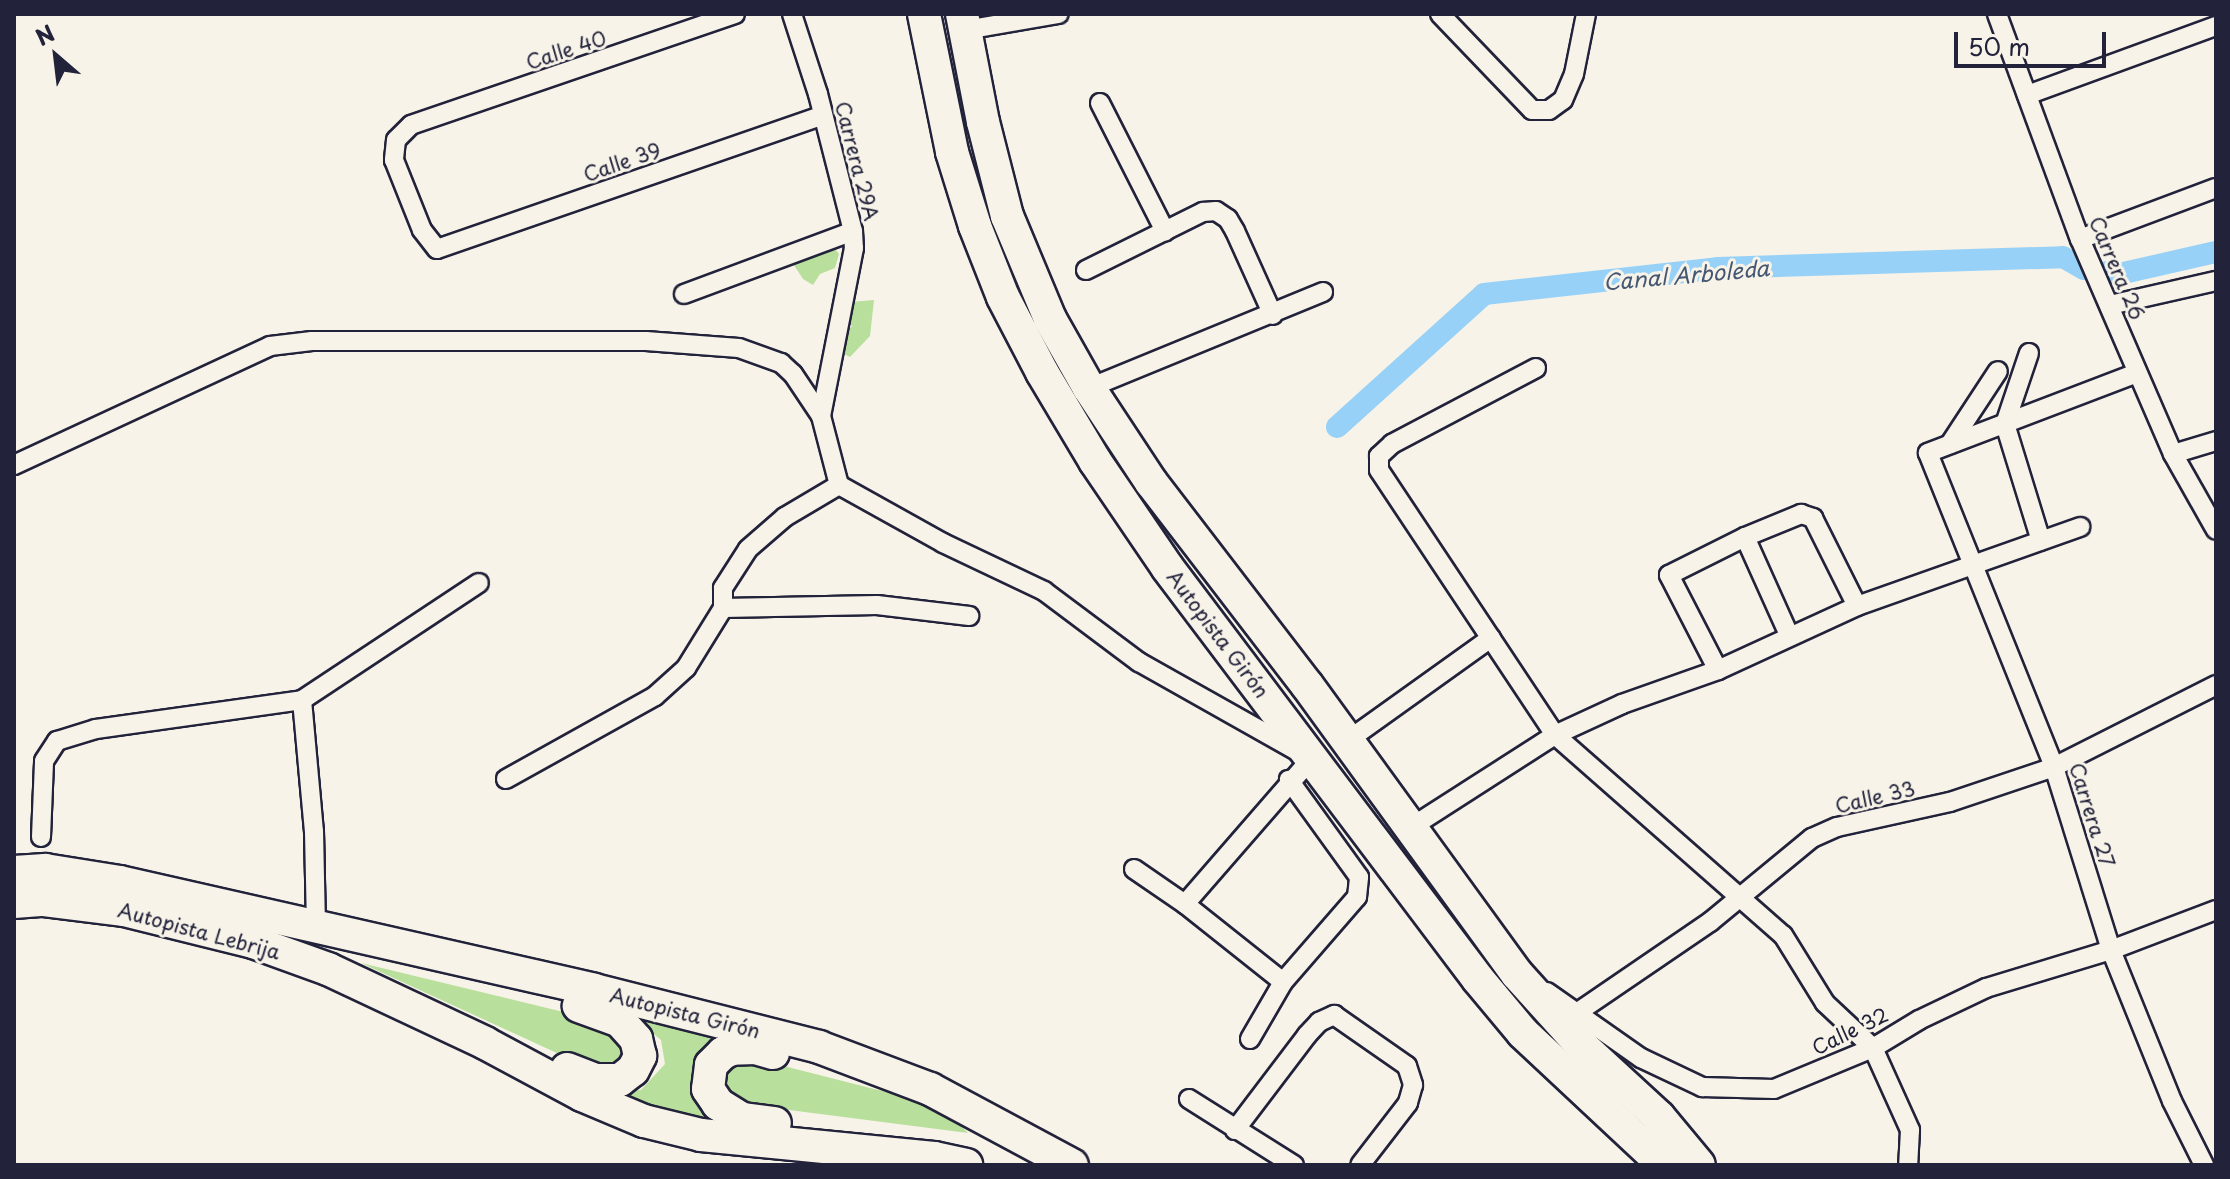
<!DOCTYPE html>
<html>
<head>
<meta charset="utf-8">
<style>
	body { margin:0 }
	#map { position:relative; width:2230px; height:1179px; overflow:hidden; background:#f7f3e8; font-family:"Playpen Sans",sans-serif }
	div>[style] { position:absolute }
	.green>* { inset:0; background:#b8df9b }
	.canal>* { height:22px; margin:-11px; padding:0 11px; transform-origin:11px; border-radius:11px; background:#97d1f7 }
	.roads { filter:drop-shadow(2px 0 #22223b) drop-shadow(-2px 0 #22223b) drop-shadow(0 2px #22223b) drop-shadow(0 -2px #22223b) }
	.street>* { height:18px; margin:-9px; padding:0 9px; transform-origin:9px; border-radius:9px; background:#f7f3e8 }
	.highway>* { height:32px; margin:-16px; padding:0 16px; transform-origin:16px; border-radius:16px; background:#f7f3e8 }
	span { translate:-50% -50%; white-space:nowrap; text-align:center; line-height:1.15; -webkit-text-stroke:6px #f7f3e8; paint-order:stroke }
	.street-label { font-size:20px; color:#22223b }
	.water-label { font-size:22px; color:#455773; font-style:italic }
	.frame { position:absolute; inset:0; border:16px solid #22223b; pointer-events:none }
	.north { position:absolute; left:16px; top:16px; width:80px; height:80px; -webkit-text-stroke:6px #f7f3e8; paint-order:stroke; rotate:332deg; font-size:22px; font-weight:700; line-height:32px; text-align:center; color:#22223b }
	.north::after { content:''; display:block; margin:auto; width:28px; height:36px; background:#22223b; clip-path:polygon(50% 0,100% 100%,50% 72%,0 100%) }
	.scale { position:absolute; left:1954px; top:32px; width:152px; height:36px; box-sizing:border-box; border:4px solid #22223b; border-top:0; padding-left:10px; font-size:24px; line-height:28px; white-space:nowrap; color:#22223b; -webkit-text-stroke:6px #f7f3e8; paint-order:stroke }
</style>
</head>
<body>
<div id="map">
	<div class="green">
		<div style="clip-path:polygon(830px 243px,839px 254px,835px 268px,820px 274px,813px 285px,803px 279px,792px 262px)"></div>
		<div style="clip-path:polygon(874px 300px,870px 336px,850px 357px,840px 352px,841px 338px,852px 326px,846px 320px,850px 302px)"></div>
		<div style="clip-path:polygon(361px 963px,613px 1024px,629px 1062px,608px 1069px,572px 1060px)"></div>
		<div style="clip-path:polygon(625px 1010px,732px 1035px,711px 1042px,696px 1061px,695px 1090px,732px 1127px,601px 1094px,641px 1090px,665px 1064px,661px 1040px)"></div>
		<div style="clip-path:polygon(744px 1056px,941px 1106px,968px 1133px,750px 1105px,727px 1090px,726px 1067px)"></div>
	</div>
	<div class="canal">
		<div style="left:2107px;top:272px;width:12px;rotate:9deg"></div>
		<div style="left:2119px;top:274px;width:99px;rotate:-12.8deg"></div>
		<div style="left:1337px;top:427px;width:198px;rotate:-42.1deg"></div>
		<div style="left:1484px;top:294px;width:235px;rotate:-6.3deg"></div>
		<div style="left:1718px;top:268px;width:345px;rotate:-1.8deg"></div>
		<div style="left:2063px;top:257px;width:24px;rotate:30deg"></div>
	</div>
	<div class="roads">
		<div class="street">
			<div style="left:735px;top:14px;width:342px;rotate:161.1deg"></div>
			<div style="left:411px;top:125px;width:21px;rotate:135deg"></div>
			<div style="left:396px;top:140px;width:20px;rotate:96deg"></div>
			<div style="left:394px;top:160px;width:75px;rotate:68.2deg"></div>
			<div style="left:422px;top:230px;width:24px;rotate:52deg"></div>
			<div style="left:437px;top:249px;width:407px;rotate:-19.1deg"></div>
			<div style="left:792px;top:14px;width:84px;rotate:72deg"></div>
			<div style="left:818px;top:94px;width:141px;rotate:75.7deg"></div>
			<div style="left:853px;top:231px;width:17px;rotate:87deg"></div>
			<div style="left:854px;top:248px;width:171px;rotate:101.1deg"></div>
			<div style="left:1440px;top:14px;width:133px;rotate:46.2deg"></div>
			<div style="left:1532px;top:110px;width:17px"></div>
			<div style="left:1549px;top:110px;width:17px;rotate:-36deg"></div>
			<div style="left:1563px;top:100px;width:28px;rotate:-67deg"></div>
			<div style="left:1574px;top:74px;width:61px;rotate:-78.7deg"></div>
			<div style="left:1997px;top:14px;width:240px;rotate:69.8deg"></div>
			<div style="left:2080px;top:239px;width:234px;rotate:66.6deg"></div>
			<div style="left:2173px;top:454px;width:87px;rotate:60.5deg"></div>
			<div style="left:965px;top:30px;width:95px;rotate:-9.7deg"></div>
			<div style="left:2027px;top:95px;width:201px;rotate:-20.1deg"></div>
			<div style="left:1100px;top:103px;width:144px;rotate:63.1deg"></div>
			<div style="left:2080px;top:239px;width:145px;rotate:-20.6deg"></div>
			<div style="left:1086px;top:270px;width:131px;rotate:-26.4deg"></div>
			<div style="left:1203px;top:212px;width:13px;rotate:-4deg"></div>
			<div style="left:1216px;top:211px;width:14px;rotate:34deg"></div>
			<div style="left:1228px;top:219px;width:14px;rotate:60deg"></div>
			<div style="left:1235px;top:231px;width:92px;rotate:65.7deg"></div>
			<div style="left:684px;top:294px;width:180px;rotate:-20.4deg"></div>
			<div style="left:2110px;top:305px;width:109px;rotate:-12.8deg"></div>
			<div style="left:2029px;top:353px;width:75px;rotate:108.7deg"></div>
			<div style="left:2005px;top:424px;width:122px;rotate:72.9deg"></div>
			<div style="left:1536px;top:368px;width:163px;rotate:152.2deg"></div>
			<div style="left:1392px;top:444px;width:18px;rotate:137deg"></div>
			<div style="left:1379px;top:456px;width:14px;rotate:90deg"></div>
			<div style="left:1379px;top:470px;width:318px;rotate:56.4deg"></div>
			<div style="left:1555px;top:735px;width:303px;rotate:41.3deg"></div>
			<div style="left:1783px;top:935px;width:80px;rotate:58.3deg"></div>
			<div style="left:1825px;top:1003px;width:66px;rotate:43.2deg"></div>
			<div style="left:1873px;top:1048px;width:90px;rotate:65.7deg"></div>
			<div style="left:1910px;top:1130px;width:35px;rotate:93deg"></div>
			<div style="left:2137px;top:373px;width:224px;rotate:159.1deg"></div>
			<div style="left:1928px;top:453px;width:338px;rotate:68.1deg"></div>
			<div style="left:2054px;top:767px;width:192px;rotate:72.7deg"></div>
			<div style="left:2111px;top:950px;width:163px;rotate:68deg"></div>
			<div style="left:2172px;top:1101px;width:72px;rotate:63.4deg"></div>
			<div style="left:1089px;top:388px;width:253px;rotate:-22.3deg"></div>
			<div style="left:1950px;top:444px;width:87px;rotate:-56.7deg"></div>
			<div style="left:2173px;top:454px;width:45px;rotate:-16.8deg"></div>
			<div style="left:14px;top:465px;width:282px;rotate:-24.9deg"></div>
			<div style="left:270px;top:346px;width:42px;rotate:-6.8deg"></div>
			<div style="left:312px;top:341px;width:334px"></div>
			<div style="left:646px;top:341px;width:93px;rotate:4.3deg"></div>
			<div style="left:739px;top:348px;width:45px;rotate:19.7deg"></div>
			<div style="left:781px;top:363px;width:16px;rotate:43deg"></div>
			<div style="left:793px;top:374px;width:50px;rotate:56.3deg"></div>
			<div style="left:821px;top:416px;width:71px;rotate:75.4deg"></div>
			<div style="left:839px;top:485px;width:119px;rotate:29.1deg"></div>
			<div style="left:943px;top:543px;width:112px;rotate:25.4deg"></div>
			<div style="left:1044px;top:591px;width:119px;rotate:36.8deg"></div>
			<div style="left:1139px;top:662px;width:197px;rotate:29.4deg"></div>
			<div style="left:1311px;top:759px;width:192px;rotate:131deg"></div>
			<div style="left:1745px;top:537px;width:107px;rotate:65.8deg"></div>
			<div style="left:723px;top:608px;width:154px;rotate:-1.1deg"></div>
			<div style="left:877px;top:605px;width:93px;rotate:6.8deg"></div>
			<div style="left:1718px;top:670px;width:107px;rotate:-117.3deg"></div>
			<div style="left:1669px;top:575px;width:85px;rotate:-26.6deg"></div>
			<div style="left:1745px;top:537px;width:61px;rotate:-22.3deg"></div>
			<div style="left:1801px;top:514px;width:13px;rotate:18deg"></div>
			<div style="left:1813px;top:518px;width:98px;rotate:63.4deg"></div>
			<div style="left:302px;top:700px;width:132px;rotate:84.8deg"></div>
			<div style="left:314px;top:831px;width:96px;rotate:88.8deg"></div>
			<div style="left:1347px;top:741px;width:177px;rotate:-35.6deg"></div>
			<div style="left:506px;top:779px;width:171px;rotate:-29.1deg"></div>
			<div style="left:655px;top:696px;width:42px;rotate:-42.1deg"></div>
			<div style="left:686px;top:668px;width:70px;rotate:-58.3deg"></div>
			<div style="left:723px;top:608px;width:20px;rotate:-90deg"></div>
			<div style="left:723px;top:588px;width:46px;rotate:-57.3deg"></div>
			<div style="left:748px;top:549px;width:49px;rotate:-40.9deg"></div>
			<div style="left:785px;top:517px;width:63px;rotate:-30.7deg"></div>
			<div style="left:1410px;top:828px;width:172px;rotate:-32.7deg"></div>
			<div style="left:1555px;top:735px;width:74px;rotate:-24.8deg"></div>
			<div style="left:1622px;top:704px;width:102px;rotate:-19.5deg"></div>
			<div style="left:1718px;top:670px;width:153px;rotate:-24.7deg"></div>
			<div style="left:1857px;top:606px;width:237px;rotate:-19.5deg"></div>
			<div style="left:41px;top:837px;width:76px;rotate:-87.7deg"></div>
			<div style="left:44px;top:761px;width:24px;rotate:-57deg"></div>
			<div style="left:57px;top:741px;width:41px;rotate:-17.1deg"></div>
			<div style="left:96px;top:729px;width:208px;rotate:-8deg"></div>
			<div style="left:302px;top:700px;width:212px;rotate:-33.5deg"></div>
			<div style="left:1134px;top:869px;width:62px;rotate:34.5deg"></div>
			<div style="left:1185px;top:904px;width:125px;rotate:38.5deg"></div>
			<div style="left:1547px;top:992px;width:115px;rotate:35.1deg"></div>
			<div style="left:1641px;top:1058px;width:68px;rotate:25.4deg"></div>
			<div style="left:1702px;top:1087px;width:72px;rotate:1.6deg"></div>
			<div style="left:1774px;top:1089px;width:107px;rotate:-22.5deg"></div>
			<div style="left:1873px;top:1048px;width:54px;rotate:-31.3deg"></div>
			<div style="left:1919px;top:1020px;width:74px;rotate:-25.5deg"></div>
			<div style="left:1986px;top:988px;width:131px;rotate:-16.9deg"></div>
			<div style="left:2111px;top:950px;width:112px;rotate:-20.9deg"></div>
			<div style="left:1578px;top:1012px;width:160px;rotate:-34.3deg"></div>
			<div style="left:1710px;top:922px;width:132px;rotate:-39.5deg"></div>
			<div style="left:1812px;top:838px;width:27px;rotate:-24deg"></div>
			<div style="left:1837px;top:827px;width:116px;rotate:-12.5deg"></div>
			<div style="left:1950px;top:802px;width:110px;rotate:-18.6deg"></div>
			<div style="left:2054px;top:767px;width:182px;rotate:-26.8deg"></div>
			<div style="left:1250px;top:1039px;width:66px;rotate:-59.9deg"></div>
			<div style="left:1283px;top:982px;width:113px;rotate:-49deg"></div>
			<div style="left:1357px;top:897px;width:20px;rotate:-84deg"></div>
			<div style="left:1359px;top:877px;width:120px;rotate:-125.8deg"></div>
			<div style="left:1189px;top:1099px;width:124px;rotate:32.2deg"></div>
			<div style="left:1235px;top:1130px;width:119px;rotate:-52.8deg"></div>
			<div style="left:1307px;top:1035px;width:18px;rotate:-47deg"></div>
			<div style="left:1319px;top:1022px;width:17px;rotate:-25deg"></div>
			<div style="left:1334px;top:1015px;width:89px;rotate:34.9deg"></div>
			<div style="left:1407px;top:1066px;width:20px;rotate:72deg"></div>
			<div style="left:1413px;top:1085px;width:19px;rotate:106deg"></div>
			<div style="left:1408px;top:1103px;width:78px;rotate:127.7deg"></div>
		</div>
		<div class="highway">
			<div style="left:924px;top:14px;width:141px;rotate:78.5deg"></div>
			<div style="left:952px;top:152px;width:77px;rotate:72.7deg"></div>
			<div style="left:975px;top:226px;width:76px;rotate:68.5deg"></div>
			<div style="left:1003px;top:297px;width:85px;rotate:62.5deg"></div>
			<div style="left:1042px;top:372px;width:104px;rotate:59.2deg"></div>
			<div style="left:1095px;top:461px;width:128px;rotate:55.8deg"></div>
			<div style="left:1167px;top:567px;width:516px;rotate:52.95deg"></div>
			<div style="left:1478px;top:979px;width:70px;rotate:50.2deg"></div>
			<div style="left:1523px;top:1033px;width:193px;rotate:43.1deg"></div>
			<div style="left:962px;top:14px;width:110px;rotate:79deg"></div>
			<div style="left:983px;top:122px;width:97px;rotate:75.7deg"></div>
			<div style="left:1007px;top:216px;width:112px;rotate:67.3deg"></div>
			<div style="left:1050px;top:319px;width:79px;rotate:60.5deg"></div>
			<div style="left:1089px;top:388px;width:113px;rotate:56.6deg"></div>
			<div style="left:1151px;top:482px;width:256px;rotate:52.5deg"></div>
			<div style="left:1307px;top:685px;width:357px;rotate:54deg"></div>
			<div style="left:1517px;top:974px;width:98px;rotate:47.9deg"></div>
			<div style="left:1583px;top:1047px;width:103px;rotate:42.6deg"></div>
			<div style="left:1659px;top:1117px;width:62px;rotate:50.2deg"></div>
			<div style="left:14px;top:872px;width:31px;rotate:-4deg"></div>
			<div style="left:45px;top:870px;width:76px;rotate:9.1deg"></div>
			<div style="left:120px;top:882px;width:486px;rotate:12.8deg"></div>
			<div style="left:594px;top:990px;width:232px;rotate:14.2deg"></div>
			<div style="left:819px;top:1047px;width:119px;rotate:20.7deg"></div>
			<div style="left:930px;top:1089px;width:161px;rotate:28.2deg"></div>
			<div style="left:14px;top:902px;width:30px;rotate:-4deg"></div>
			<div style="left:44px;top:900px;width:81px;rotate:7.1deg"></div>
			<div style="left:124px;top:910px;width:133px;rotate:13.9deg"></div>
			<div style="left:253px;top:942px;width:80px;rotate:19.8deg"></div>
			<div style="left:328px;top:969px;width:174px;rotate:25.2deg"></div>
			<div style="left:485px;top:1043px;width:110px;rotate:28.2deg"></div>
			<div style="left:582px;top:1095px;width:67px;rotate:22.8deg"></div>
			<div style="left:644px;top:1121px;width:59px;rotate:13.8deg"></div>
			<div style="left:701px;top:1135px;width:234px;rotate:5.6deg"></div>
			<div style="left:934px;top:1158px;width:33px;rotate:12deg"></div>
			<div style="left:773px;top:1053px;width:18px;rotate:-164deg"></div>
			<div style="left:756px;top:1048px;width:24px;rotate:178deg"></div>
			<div style="left:732px;top:1049px;width:10px;rotate:156deg"></div>
			<div style="left:723px;top:1053px;width:17px;rotate:135deg"></div>
			<div style="left:711px;top:1065px;width:24px;rotate:97deg"></div>
			<div style="left:708px;top:1089px;width:18px;rotate:56deg"></div>
			<div style="left:718px;top:1104px;width:28px;rotate:32deg"></div>
			<div style="left:742px;top:1119px;width:33px;rotate:7deg"></div>
			<div style="left:567px;top:1069px;width:31px;rotate:21deg"></div>
			<div style="left:596px;top:1080px;width:24px"></div>
			<div style="left:620px;top:1080px;width:16px;rotate:-38deg"></div>
			<div style="left:633px;top:1070px;width:16px;rotate:-63deg"></div>
			<div style="left:640px;top:1056px;width:17px;rotate:-103deg"></div>
			<div style="left:636px;top:1039px;width:24px;rotate:-132deg"></div>
			<div style="left:620px;top:1021px;width:44px;rotate:-159.9deg"></div>
		</div>
	</div>
	<div class="street-label">
		<span style="left:566px;top:50px;rotate:-18deg">Calle 40</span>
		<span style="left:857px;top:161px;rotate:76deg">Carrera 29A</span>
		<span style="left:622px;top:162px;rotate:-19deg">Calle 39</span>
		<span style="left:2117px;top:268px;rotate:67deg">Carrera 26</span>
		<span style="left:1218px;top:634px;rotate:53deg">Autopista Girón</span>
		<span style="left:1875px;top:797px;rotate:-13deg">Calle 33</span>
		<span style="left:2092px;top:815px;rotate:73deg">Carrera 27</span>
		<span style="left:199px;top:931px;rotate:15deg">Autopista Lebrija</span>
		<span style="left:685px;top:1013px;rotate:14deg">Autopista Girón</span>
		<span style="left:1850px;top:1031px;rotate:-26deg">Calle 32</span>
	</div>
	<div class="water-label">
		<span style="left:1686px;top:274px;rotate:-5deg">Canal Arboleda</span>
	</div>
	<div class="frame"></div>
	<div class="north">N</div>
	<div class="scale">50 m</div>
</div>
</body>
</html>
